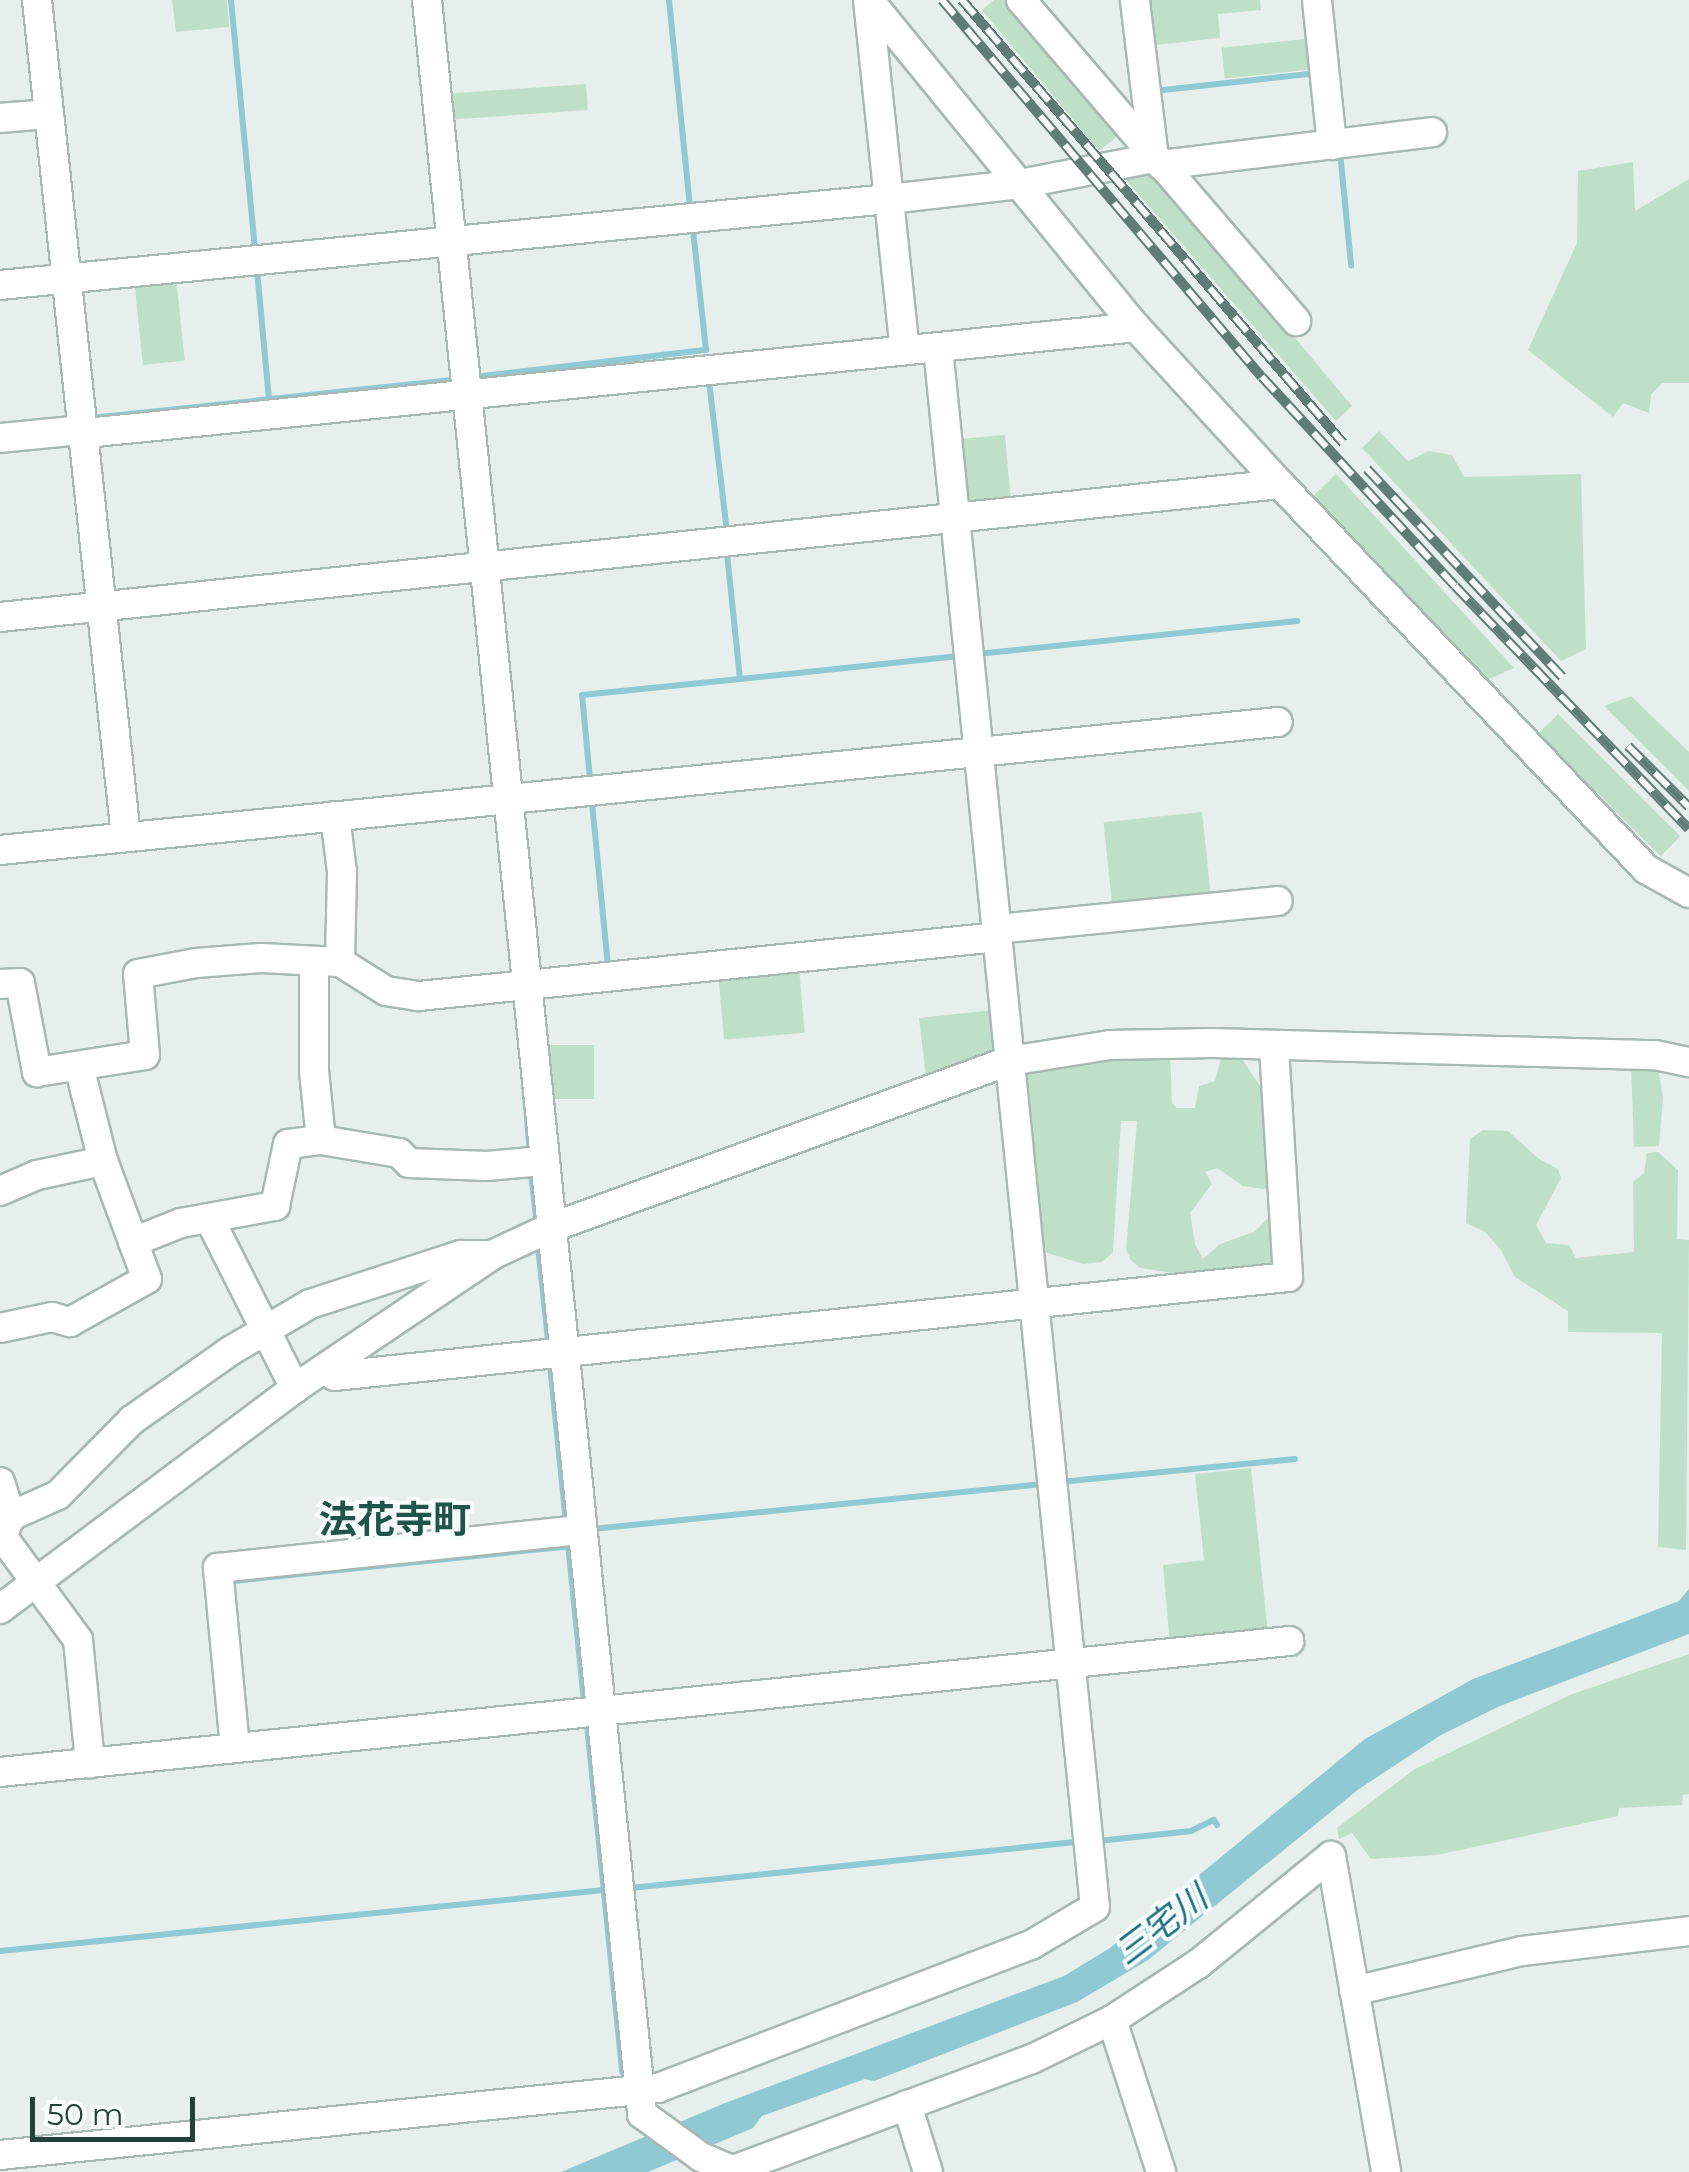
<!DOCTYPE html>
<html>
<head>
<meta charset="utf-8">
<style>
	body { margin:0 }
	#map { position:relative; width:1689px; height:2172px; overflow:hidden; background:#e6efeb; font-family:Montserrat,"Noto Sans JP",sans-serif }
	div>[style] { position:absolute }
	.green>* { inset:0; background:#bfe0c8; transform-origin:0 0 }
	.water>* { inset:0; background:#8ec9d4 }
	.stream>* { height:6px; margin:-3px; padding:0 3px; transform-origin:3px; border-radius:3px; background:#8ec9d4 }
	.roads { filter:drop-shadow(2px 0 #a8b8b2) drop-shadow(-2px 0 #a8b8b2) drop-shadow(0 2px #a8b8b2) drop-shadow(0 -2px #a8b8b2) }
	.minor>* { height:28px; margin:-14px; padding:0 14px; transform-origin:14px; border-radius:14px; background:#fff }
	.rail>* { height:10px; margin-top:-5px; transform-origin:0; background:repeating-linear-gradient(90deg,#f7fbf9 0 19px,#5f7d75 0 38px); box-sizing:border-box; border-block:2px solid #5f7d75 }
	span { translate:-50% -50%; white-space:nowrap; text-align:center; line-height:1.15; -webkit-text-stroke:8px #f7fbf9; paint-order:stroke }
	.water-label { font-size:35px; color:#1c6f80; font-style:italic }
	.quarter-label { font-size:38px; color:#1f5548; font-weight:700 }
	.scale { position:absolute; left:30px; top:2097px; width:165px; height:45px; box-sizing:border-box; border:5px solid #24423a; border-top:0; padding-left:12px; font-size:30px; line-height:35px; white-space:nowrap; color:#24423a; -webkit-text-stroke:8px #f7fbf9; paint-order:stroke }
</style>
</head>
<body>
<div id="map">
	<div class="green">
		<div style="clip-path:polygon(172px 0,227px 0,229px 27px,176px 32px)"></div>
		<div style="clip-path:polygon(994px 0,1011px 0,1123px 132px,1099px 151px,982px 10px)"></div>
		<div style="clip-path:polygon(1141px 0,1260px 0,1261px 10px,1218px 14px,1220px 38px,1146px 46px)"></div>
		<div style="left:1314px;top:38px;width:31px;height:93px;rotate:84deg"></div>
		<div style="left:586px;top:84px;width:26px;height:140px;rotate:86deg"></div>
		<div style="clip-path:polygon(1633px 162px,1635px 211px,1689px 179px,1689px 383px,1662px 383px,1651px 395px,1649px 413px,1623px 403px,1613px 417px,1528px 350px,1577px 243px,1578px 171px)"></div>
		<div style="clip-path:polygon(1156px 172px,1352px 406px,1336px 421px,1126px 180px)"></div>
		<div style="left:176px;top:277px;width:84px;height:42px;rotate:84deg"></div>
		<div style="clip-path:polygon(1379px 431px,1408px 461px,1429px 451px,1452px 455px,1464px 477px,1581px 474px,1586px 649px,1561px 661px,1362px 448px)"></div>
		<div style="left:1005px;top:435px;width:63px;height:50px;rotate:85deg"></div>
		<div style="clip-path:polygon(1336px 474px,1514px 668px,1487px 680px,1313px 496px)"></div>
		<div style="clip-path:polygon(1631px 696px,1689px 752px,1689px 791px,1604px 706px)"></div>
		<div style="left:1558px;top:714px;width:173px;height:28px;rotate:45deg"></div>
		<div style="left:1202px;top:812px;width:86px;height:99px;rotate:84deg"></div>
		<div style="left:799px;top:968px;width:65px;height:81px;rotate:85deg"></div>
		<div style="clip-path:polygon(994px 1010px,998px 1049px,989px 1060px,927px 1085px,919px 1018px)"></div>
		<div style="left:540px;top:1045px;width:54px;height:54px"></div>
		<div style="clip-path:polygon(1170px 1052px,1172px 1103px,1177px 1108px,1195px 1108px,1199px 1086px,1215px 1081px,1221px 1058px,1230px 1054px,1240px 1056px,1272px 1104px,1275px 1181px,1264px 1189px,1243px 1186px,1217px 1168px,1205px 1172px,1212px 1184px,1190px 1213px,1195px 1244px,1203px 1259px,1220px 1244px,1254px 1232px,1268px 1218px,1277px 1220px,1275px 1269px,1184px 1280px,1173px 1273px,1140px 1268px,1131px 1260px,1126px 1250px,1137px 1121px,1121px 1121px,1113px 1252px,1102px 1262px,1083px 1264px,1038px 1250px,1020px 1083px,1027px 1070px,1080px 1056px)"></div>
		<div style="clip-path:polygon(1631px 1064px,1658px 1066px,1663px 1098px,1659px 1146px,1634px 1147px)"></div>
		<div style="clip-path:polygon(1483px 1130px,1508px 1131px,1539px 1159px,1558px 1169px,1561px 1178px,1536px 1225px,1546px 1243px,1569px 1245px,1576px 1258px,1634px 1252px,1633px 1182px,1644px 1173px,1647px 1153px,1658px 1152px,1678px 1170px,1677px 1239px,1689px 1240px,1686px 1550px,1658px 1547px,1662px 1333px,1568px 1332px,1568px 1311px,1515px 1277px,1501px 1250px,1485px 1232px,1466px 1223px,1470px 1139px)"></div>
		<div style="clip-path:polygon(1251px 1468px,1268px 1634px,1170px 1645px,1163px 1565px,1204px 1560px,1195px 1474px)"></div>
		<div style="clip-path:polygon(1689px 1654px,1689px 1794px,1683px 1795px,1682px 1805px,1619px 1808px,1618px 1816px,1437px 1855px,1371px 1859px,1352px 1833px,1339px 1839px,1337px 1828px,1415px 1769px,1570px 1695px)"></div>
	</div>
	<div class="water">
		<div style="clip-path:polygon(1689px 1589px,1689px 1634px,1500px 1706px,1441px 1735px,1359px 1789px,1148px 1960px,1077px 2002px,874px 2081px,865px 2079px,762px 2116px,753px 2128px,648px 2172px,561px 2172px,725px 2103px,1064px 1976px,1110px 1948px,1365px 1739px,1473px 1679px,1679px 1601px)"></div>
	</div>
	<div class="stream">
		<div style="left:231px;top:0;width:251px;rotate:84.5deg"></div>
		<div style="left:669px;top:0;width:209px;rotate:84.2deg"></div>
		<div style="left:1154px;top:91px;width:163px;rotate:-6.3deg"></div>
		<div style="left:1340px;top:152px;width:114px;rotate:84.4deg"></div>
		<div style="left:257px;top:270px;width:130px;rotate:84.7deg"></div>
		<div style="left:475px;top:377px;width:233px;rotate:-6.7deg"></div>
		<div style="left:706px;top:350px;width:121px;rotate:-96.2deg"></div>
		<div style="left:709px;top:381px;width:152px;rotate:83.2deg"></div>
		<div style="left:91px;top:418px;width:363px;rotate:-6deg"></div>
		<div style="left:977px;top:654px;width:322px;rotate:-5.9deg"></div>
		<div style="left:740px;top:679px;width:220px;rotate:-6deg"></div>
		<div style="left:590px;top:779px;width:84px;rotate:-95.4deg"></div>
		<div style="left:582px;top:695px;width:159px;rotate:-5.8deg"></div>
		<div style="left:740px;top:679px;width:126px;rotate:-95.9deg"></div>
		<div style="left:592px;top:803px;width:164px;rotate:84.4deg"></div>
		<div style="left:517px;top:999px;width:155px;rotate:85.2deg"></div>
		<div style="left:531px;top:1172px;width:45px;rotate:83.7deg"></div>
		<div style="left:538px;top:1246px;width:95px;rotate:83.9deg"></div>
		<div style="left:550px;top:1365px;width:158px;rotate:84.2deg"></div>
		<div style="left:1060px;top:1482px;width:236px;rotate:-5.6deg"></div>
		<div style="left:592px;top:1529px;width:452px;rotate:-5.7deg"></div>
		<div style="left:568px;top:1544px;width:158px;rotate:84.2deg"></div>
		<div style="left:233px;top:1581px;width:338px;rotate:-5.9deg"></div>
		<div style="left:587px;top:1725px;width:349px;rotate:84.2deg"></div>
		<div style="left:1098px;top:1841px;width:94px;rotate:-6.1deg"></div>
		<div style="left:1191px;top:1831px;width:25px;rotate:-26deg"></div>
		<div style="left:1214px;top:1820px;width:6px;rotate:59deg"></div>
		<div style="left:630px;top:1888px;width:450px;rotate:-5.9deg"></div>
		<div style="left:0;top:1951px;width:607px;rotate:-5.77deg"></div>
	</div>
	<div class="roads">
		<div class="minor">
			<div style="left:37px;top:0;width:842px;rotate:83.93deg"></div>
			<div style="left:427px;top:0;width:2125px;rotate:84.19deg"></div>
			<div style="left:642px;top:2114px;width:73px;rotate:36.1deg"></div>
			<div style="left:701px;top:2157px;width:38px;rotate:23deg"></div>
			<div style="left:868px;top:0;width:352px;rotate:84deg"></div>
			<div style="left:869px;top:0;width:422px;rotate:50.8deg"></div>
			<div style="left:1136px;top:327px;width:213px;rotate:47.5deg"></div>
			<div style="left:1280px;top:484px;width:531px;rotate:46.45deg"></div>
			<div style="left:1646px;top:869px;width:49px;rotate:29.2deg"></div>
			<div style="left:1021px;top:0;width:423px;rotate:49.4deg"></div>
			<div style="left:1317px;top:0;width:146px;rotate:84.1deg"></div>
			<div style="left:0;top:118px;width:49px;rotate:-4.7deg"></div>
			<div style="left:1161px;top:165px;width:273px;rotate:-6.9deg"></div>
			<div style="left:0;top:285px;width:893px;rotate:-5.53deg"></div>
			<div style="left:889px;top:199px;width:132px;rotate:-6.5deg"></div>
			<div style="left:1020px;top:184px;width:136px;rotate:-11deg"></div>
			<div style="left:1154px;top:158px;width:159px;rotate:-96.9deg"></div>
			<div style="left:86px;top:433px;width:1055px;rotate:-5.76deg"></div>
			<div style="left:0;top:438px;width:82px;rotate:-5.6deg"></div>
			<div style="left:0;top:617px;width:1287px;rotate:-5.93deg"></div>
			<div style="left:335px;top:816px;width:56px;rotate:82.9deg"></div>
			<div style="left:342px;top:872px;width:90px;rotate:91.3deg"></div>
			<div style="left:0;top:850px;width:1284px;rotate:-5.72deg"></div>
			<div style="left:997px;top:929px;width:282px;rotate:-5.7deg"></div>
			<div style="left:314px;top:962px;width:109px;rotate:90deg"></div>
			<div style="left:314px;top:1071px;width:69px;rotate:84.2deg"></div>
			<div style="left:0;top:984px;width:20px;rotate:-3deg"></div>
			<div style="left:20px;top:983px;width:91px;rotate:79.2deg"></div>
			<div style="left:37px;top:1072px;width:109px;rotate:-8.9deg"></div>
			<div style="left:145px;top:1055px;width:81px;rotate:-94.9deg"></div>
			<div style="left:138px;top:974px;width:59px;rotate:-10.7deg"></div>
			<div style="left:196px;top:963px;width:65px;rotate:-4.4deg"></div>
			<div style="left:261px;top:958px;width:79px;rotate:2.9deg"></div>
			<div style="left:340px;top:962px;width:54px;rotate:32.2deg"></div>
			<div style="left:386px;top:991px;width:33px;rotate:9deg"></div>
			<div style="left:419px;top:996px;width:582px;rotate:-5.82deg"></div>
			<div style="left:0;top:1191px;width:40px;rotate:-23.4deg"></div>
			<div style="left:37px;top:1175px;width:67px;rotate:-12deg"></div>
			<div style="left:209px;top:1218px;width:191px;rotate:63.2deg"></div>
			<div style="left:133px;top:1242px;width:52px;rotate:-21.6deg"></div>
			<div style="left:181px;top:1223px;width:96px;rotate:-10.3deg"></div>
			<div style="left:275px;top:1206px;width:63px;rotate:-78.2deg"></div>
			<div style="left:288px;top:1144px;width:33px;rotate:-7deg"></div>
			<div style="left:321px;top:1140px;width:79px;rotate:9.5deg"></div>
			<div style="left:399px;top:1153px;width:14px;rotate:45deg"></div>
			<div style="left:409px;top:1163px;width:78px;rotate:2.2deg"></div>
			<div style="left:487px;top:1166px;width:55px;rotate:-5.2deg"></div>
			<div style="left:0;top:1328px;width:53px;rotate:-11.9deg"></div>
			<div style="left:52px;top:1317px;width:19px;rotate:16deg"></div>
			<div style="left:70px;top:1322px;width:88px;rotate:-29.2deg"></div>
			<div style="left:147px;top:1279px;width:126px;rotate:-110.4deg"></div>
			<div style="left:103px;top:1161px;width:98px;rotate:-104.2deg"></div>
			<div style="left:324px;top:1369px;width:13px;rotate:32deg"></div>
			<div style="left:335px;top:1376px;width:958px;rotate:-5.93deg"></div>
			<div style="left:1288px;top:1277px;width:232px;rotate:-93.5deg"></div>
			<div style="left:0;top:1482px;width:36px;rotate:72deg"></div>
			<div style="left:11px;top:1516px;width:17px;rotate:114deg"></div>
			<div style="left:11px;top:1516px;width:51px;rotate:-24.1deg"></div>
			<div style="left:58px;top:1495px;width:105px;rotate:-45.4deg"></div>
			<div style="left:132px;top:1420px;width:120px;rotate:-35.1deg"></div>
			<div style="left:230px;top:1351px;width:93px;rotate:-30.4deg"></div>
			<div style="left:310px;top:1304px;width:159px;rotate:-18deg"></div>
			<div style="left:461px;top:1255px;width:30px"></div>
			<div style="left:2px;top:1536px;width:129px;rotate:53.8deg"></div>
			<div style="left:78px;top:1640px;width:124px;rotate:84.4deg"></div>
			<div style="left:0;top:1609px;width:369px;rotate:-36.8deg"></div>
			<div style="left:295px;top:1388px;width:238px;rotate:-34deg"></div>
			<div style="left:492px;top:1255px;width:64px;rotate:-25deg"></div>
			<div style="left:550px;top:1228px;width:489px;rotate:-20deg"></div>
			<div style="left:1010px;top:1061px;width:101px;rotate:-9.1deg"></div>
			<div style="left:1110px;top:1045px;width:103px;rotate:-1.1deg"></div>
			<div style="left:1213px;top:1043px;width:442px;rotate:1.6deg"></div>
			<div style="left:1655px;top:1055px;width:35px;rotate:12deg"></div>
			<div style="left:235px;top:1748px;width:181px;rotate:-95.4deg"></div>
			<div style="left:218px;top:1568px;width:364px;rotate:-6deg"></div>
			<div style="left:0;top:1772px;width:1296px;rotate:-5.8deg"></div>
			<div style="left:1354px;top:1991px;width:173px;rotate:-13.4deg"></div>
			<div style="left:1522px;top:1951px;width:168px;rotate:-6.8deg"></div>
			<div style="left:1112px;top:2020px;width:160px;rotate:72.1deg"></div>
			<div style="left:907px;top:2105px;width:70px;rotate:72.6deg"></div>
			<div style="left:0;top:2155px;width:661px;rotate:-5.81deg"></div>
			<div style="left:658px;top:2088px;width:399px;rotate:-21deg"></div>
			<div style="left:1031px;top:1945px;width:74px;rotate:-30.7deg"></div>
			<div style="left:1095px;top:1907px;width:1568px;rotate:-95.75deg"></div>
			<div style="left:733px;top:2170px;width:319px;rotate:-20.4deg"></div>
			<div style="left:1032px;top:2059px;width:89px;rotate:-26deg"></div>
			<div style="left:1112px;top:2020px;width:103px;rotate:-33.1deg"></div>
			<div style="left:1198px;top:1964px;width:171px;rotate:-39.1deg"></div>
			<div style="left:1331px;top:1856px;width:321px;rotate:80.1deg"></div>
		</div>
	</div>
	<div class="rail">
		<div style="left:942px;top:0;width:494px;rotate:49.7deg"></div>
		<div style="left:1262px;top:377px;width:284px;rotate:47.3deg"></div>
		<div style="left:1455px;top:586px;width:337px;rotate:46.1deg"></div>
		<div style="left:962px;top:0;width:584px;rotate:49.3deg"></div>
		<div style="left:1367px;top:469px;width:285px;rotate:46.8deg"></div>
		<div style="left:1628px;top:746px;width:86px;rotate:45deg"></div>
	</div>
	<div class="water-label">
		<span style="left:1161px;top:1925px;rotate:-37deg">三宅川</span>
	</div>
	<div class="quarter-label">
		<span style="left:395px;top:1520px">法花寺町</span>
	</div>
	<div class="scale">50 m</div>
</div>
</body>
</html>
